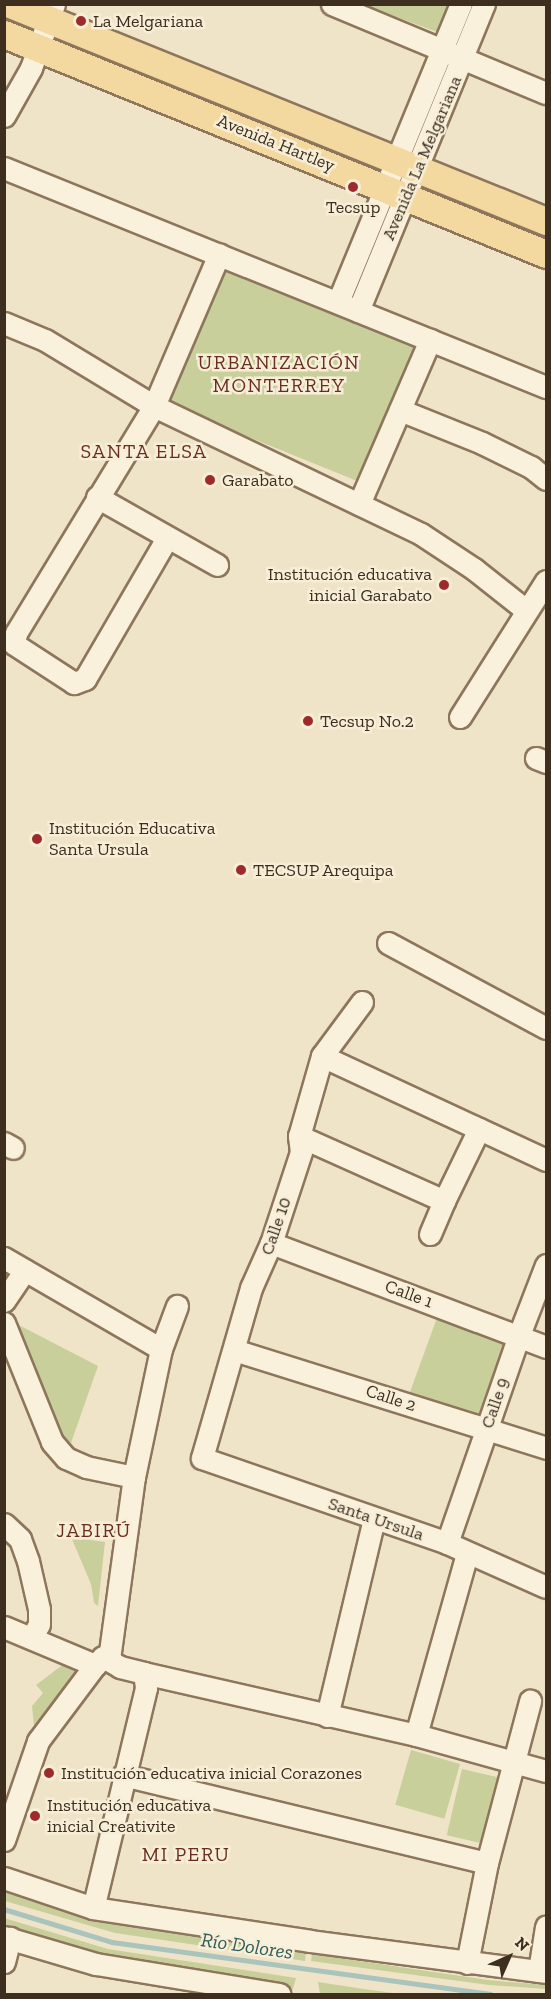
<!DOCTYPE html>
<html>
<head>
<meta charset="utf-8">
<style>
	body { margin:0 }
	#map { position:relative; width:551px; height:1999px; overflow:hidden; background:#f0e4c8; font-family:"Zilla Slab",serif }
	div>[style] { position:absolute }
	.green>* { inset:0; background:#c9cf9b; transform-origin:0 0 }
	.stream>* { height:4.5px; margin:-2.25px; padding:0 2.25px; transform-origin:2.25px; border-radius:2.25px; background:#a9c4bc }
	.roads { filter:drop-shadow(2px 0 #8d765c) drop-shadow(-2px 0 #8d765c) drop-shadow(0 2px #8d765c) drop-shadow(0 -2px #8d765c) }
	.minor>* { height:21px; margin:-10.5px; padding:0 10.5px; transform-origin:10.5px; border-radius:10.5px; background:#faf1dc }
	.major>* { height:27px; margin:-13.5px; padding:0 13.5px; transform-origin:13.5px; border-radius:13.5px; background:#f3d9a0 }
	.dots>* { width:16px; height:16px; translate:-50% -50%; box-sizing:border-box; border:3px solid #f7eed8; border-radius:50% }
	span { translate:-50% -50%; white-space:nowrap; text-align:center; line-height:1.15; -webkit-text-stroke:5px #f7eed8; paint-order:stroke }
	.poi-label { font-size:18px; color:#3d2e20 }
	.left { translate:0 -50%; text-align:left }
	.right { translate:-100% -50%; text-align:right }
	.street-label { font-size:18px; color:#3d2e20 }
	.neighbourhood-label { font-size:20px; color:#6b2e1e; letter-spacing:1.5px }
	.water-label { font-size:20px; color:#2f5d5a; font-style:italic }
	.frame { position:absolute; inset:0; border:6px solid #3d2e20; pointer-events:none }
	.north { position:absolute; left:479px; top:1927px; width:60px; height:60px; -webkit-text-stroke:4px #f7eed8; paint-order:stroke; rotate:45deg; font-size:16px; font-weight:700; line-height:24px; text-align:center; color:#3d2e20 }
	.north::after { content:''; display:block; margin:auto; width:21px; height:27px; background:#3d2e20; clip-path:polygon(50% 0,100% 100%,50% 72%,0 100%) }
</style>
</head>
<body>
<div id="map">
	<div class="green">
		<div style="clip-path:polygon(365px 5px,448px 5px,437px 32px)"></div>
		<div style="clip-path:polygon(70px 36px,367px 158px,362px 171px,63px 51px)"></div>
		<div style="left:446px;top:189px;width:108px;height:15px;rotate:22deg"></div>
		<div style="left:221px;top:262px;width:213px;height:152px;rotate:22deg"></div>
		<div style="left:438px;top:1315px;width:72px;height:83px;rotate:20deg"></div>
		<div style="clip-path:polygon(11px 1321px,98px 1366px,71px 1443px,58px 1435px)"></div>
		<div style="clip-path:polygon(71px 1537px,105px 1542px,98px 1606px,94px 1603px,91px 1584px)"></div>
		<div style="clip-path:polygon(65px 1663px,76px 1670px,34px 1726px,32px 1706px,43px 1693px,36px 1685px)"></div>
		<div style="left:411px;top:1750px;width:51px;height:57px;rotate:16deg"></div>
		<div style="left:462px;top:1769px;width:37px;height:68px;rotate:13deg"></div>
		<div style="clip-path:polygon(5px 1891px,91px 1921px,306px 1953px,305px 1961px,115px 1933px,5px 1901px)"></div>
		<div style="clip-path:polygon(4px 1918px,108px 1949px,296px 1978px,293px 1989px,106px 1958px,5px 1928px)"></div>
		<div style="clip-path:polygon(312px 1954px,488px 1980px,546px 1985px,546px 1989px,489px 1985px,311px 1961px)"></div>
		<div style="clip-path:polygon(318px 1982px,364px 1989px,400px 1994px,320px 1994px)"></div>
	</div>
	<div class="stream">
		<div style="left:4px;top:1909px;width:113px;rotate:17deg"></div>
		<div style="left:112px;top:1942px;width:382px;rotate:7.8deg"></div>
	</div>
	<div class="roads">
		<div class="minor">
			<div style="left:332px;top:4px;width:232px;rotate:22.6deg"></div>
			<div style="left:4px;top:116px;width:55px;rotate:-60.6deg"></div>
			<div style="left:31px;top:68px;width:68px;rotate:-70.2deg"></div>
			<div style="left:4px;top:168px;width:585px;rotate:22deg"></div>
			<div style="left:338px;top:302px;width:322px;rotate:-67.6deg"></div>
			<div style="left:358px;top:311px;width:332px;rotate:-67.7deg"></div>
			<div style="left:4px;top:323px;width:44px;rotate:22.5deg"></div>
			<div style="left:45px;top:340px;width:127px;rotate:31.2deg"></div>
			<div style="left:154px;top:406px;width:296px;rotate:25.6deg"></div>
			<div style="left:421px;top:534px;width:64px;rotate:33.4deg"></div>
			<div style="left:474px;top:569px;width:66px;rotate:38.3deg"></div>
			<div style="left:400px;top:410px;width:88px;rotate:21.9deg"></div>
			<div style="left:482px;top:443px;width:55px;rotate:26.1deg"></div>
			<div style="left:531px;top:467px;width:19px;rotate:39deg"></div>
			<div style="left:97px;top:497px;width:138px;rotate:29.5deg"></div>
			<div style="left:359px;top:504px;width:179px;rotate:-66.6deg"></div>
			<div style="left:167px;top:538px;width:163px;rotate:120.2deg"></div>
			<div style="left:85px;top:679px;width:12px;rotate:160deg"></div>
			<div style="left:74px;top:683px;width:72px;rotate:-147deg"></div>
			<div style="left:14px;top:644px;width:11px;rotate:-80deg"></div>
			<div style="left:16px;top:633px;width:266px;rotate:-58.7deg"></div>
			<div style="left:154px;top:406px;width:165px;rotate:-66.8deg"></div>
			<div style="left:460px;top:717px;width:161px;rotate:-57.7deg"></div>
			<div style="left:536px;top:758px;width:11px;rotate:22deg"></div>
			<div style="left:388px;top:943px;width:179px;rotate:28.3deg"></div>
			<div style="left:362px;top:1002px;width:67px;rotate:126.5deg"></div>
			<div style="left:322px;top:1056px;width:83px;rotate:106deg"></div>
			<div style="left:299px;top:1136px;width:16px;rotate:83deg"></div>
			<div style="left:301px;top:1152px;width:96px;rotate:108.2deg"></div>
			<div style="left:271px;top:1243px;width:49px;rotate:114deg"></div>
			<div style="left:251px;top:1288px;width:177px;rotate:106.1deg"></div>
			<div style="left:202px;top:1458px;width:259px;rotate:19.1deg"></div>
			<div style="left:447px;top:1543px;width:108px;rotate:24deg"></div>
			<div style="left:322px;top:1056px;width:247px;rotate:24.9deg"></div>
			<div style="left:299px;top:1136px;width:159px;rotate:24.1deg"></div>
			<div style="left:444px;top:1201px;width:80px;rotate:-64.1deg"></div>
			<div style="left:4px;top:1143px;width:10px;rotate:29deg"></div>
			<div style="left:430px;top:1234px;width:36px;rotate:-67deg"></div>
			<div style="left:271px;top:1243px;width:294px;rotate:20.7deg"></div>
			<div style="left:4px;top:1258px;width:181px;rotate:30.1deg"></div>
			<div style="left:4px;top:1301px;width:37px;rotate:-56deg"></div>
			<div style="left:4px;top:1323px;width:128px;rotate:68deg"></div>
			<div style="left:52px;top:1442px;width:21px;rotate:49deg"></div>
			<div style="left:66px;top:1458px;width:22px;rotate:24deg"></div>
			<div style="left:86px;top:1467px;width:49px;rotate:11.8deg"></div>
			<div style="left:234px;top:1350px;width:327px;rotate:17.4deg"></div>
			<div style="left:4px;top:1524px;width:22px;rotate:43deg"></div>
			<div style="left:20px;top:1539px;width:23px;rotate:70deg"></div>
			<div style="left:28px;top:1561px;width:49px;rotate:77.1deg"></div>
			<div style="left:39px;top:1609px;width:15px;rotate:90deg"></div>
			<div style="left:39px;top:1624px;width:16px;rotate:117deg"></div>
			<div style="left:447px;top:1543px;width:220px;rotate:-70.9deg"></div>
			<div style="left:519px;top:1335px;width:75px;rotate:-68.9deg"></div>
			<div style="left:4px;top:1627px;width:99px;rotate:22.7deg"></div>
			<div style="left:109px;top:1659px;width:184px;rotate:-82.2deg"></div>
			<div style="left:134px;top:1477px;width:131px;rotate:-78.1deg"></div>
			<div style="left:161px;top:1349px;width:46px;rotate:-69.6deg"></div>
			<div style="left:144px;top:1673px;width:279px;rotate:12.8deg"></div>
			<div style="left:416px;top:1735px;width:135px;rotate:15.5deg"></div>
			<div style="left:327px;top:1716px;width:203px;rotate:-76.6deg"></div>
			<div style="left:416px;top:1735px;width:189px;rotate:-74.3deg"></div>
			<div style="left:123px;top:1775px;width:374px;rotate:13.6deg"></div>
			<div style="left:4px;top:1840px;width:105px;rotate:-71deg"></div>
			<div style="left:38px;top:1741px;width:95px;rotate:-53.1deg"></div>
			<div style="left:95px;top:1665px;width:11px;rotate:-45deg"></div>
			<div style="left:103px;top:1657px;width:20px;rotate:30deg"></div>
			<div style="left:120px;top:1667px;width:25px;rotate:14deg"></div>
			<div style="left:144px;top:1673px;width:15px;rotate:82deg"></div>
			<div style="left:146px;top:1688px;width:226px;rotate:103.5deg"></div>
			<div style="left:4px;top:1878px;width:94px;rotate:18.6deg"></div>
			<div style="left:93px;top:1908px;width:219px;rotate:8.6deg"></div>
			<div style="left:310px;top:1941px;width:238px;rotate:7.5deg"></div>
			<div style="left:4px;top:1937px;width:96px;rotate:16.4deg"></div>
			<div style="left:96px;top:1964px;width:186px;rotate:9.3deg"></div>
			<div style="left:4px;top:1962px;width:25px;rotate:-76deg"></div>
			<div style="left:467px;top:1963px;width:102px;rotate:-78.7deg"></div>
			<div style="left:487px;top:1863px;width:168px;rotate:-75.1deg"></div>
			<div style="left:539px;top:1971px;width:45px;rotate:-81deg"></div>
		</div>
		<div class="major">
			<div style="left:10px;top:4px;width:578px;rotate:22.04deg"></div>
			<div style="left:4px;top:34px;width:585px;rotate:22.09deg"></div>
		</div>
	</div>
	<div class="dots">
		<div style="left:81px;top:21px;background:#9e2a2b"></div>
		<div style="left:353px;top:187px;background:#9e2a2b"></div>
		<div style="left:210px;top:480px;background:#9e2a2b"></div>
		<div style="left:444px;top:585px;background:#9e2a2b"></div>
		<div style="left:308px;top:721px;background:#9e2a2b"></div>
		<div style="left:37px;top:839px;background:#9e2a2b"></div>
		<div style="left:241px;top:870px;background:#9e2a2b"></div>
		<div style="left:49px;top:1773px;background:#9e2a2b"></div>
		<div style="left:35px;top:1816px;background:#9e2a2b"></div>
	</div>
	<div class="poi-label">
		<span class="left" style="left:93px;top:21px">La Melgariana</span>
		<span style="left:353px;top:207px">Tecsup</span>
		<span class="left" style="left:222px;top:480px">Garabato</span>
		<span class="right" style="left:432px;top:585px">Institución educativa<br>inicial Garabato</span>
		<span class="left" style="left:320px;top:721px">Tecsup No.2</span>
		<span class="left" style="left:49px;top:839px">Institución Educativa<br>Santa Ursula</span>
		<span class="left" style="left:253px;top:870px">TECSUP Arequipa</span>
		<span class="left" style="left:61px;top:1773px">Institución educativa inicial Corazones</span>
		<span class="left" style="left:47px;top:1816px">Institución educativa<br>inicial Creativite</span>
	</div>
	<div class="street-label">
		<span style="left:276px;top:143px;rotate:22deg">Avenida Hartley</span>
		<span style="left:422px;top:158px;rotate:-67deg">Avenida La Melgariana</span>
		<span style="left:276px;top:1226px;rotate:-71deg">Calle 10</span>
		<span style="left:409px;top:1294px;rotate:20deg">Calle 1</span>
		<span style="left:391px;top:1398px;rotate:18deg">Calle 2</span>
		<span style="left:495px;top:1403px;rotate:-71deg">Calle 9</span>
		<span style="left:376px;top:1519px;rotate:19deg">Santa Ursula</span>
	</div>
	<div class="neighbourhood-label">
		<span style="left:279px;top:374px">URBANIZACIÓN<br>MONTERREY</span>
		<span style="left:144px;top:451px">SANTA ELSA</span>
		<span style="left:94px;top:1530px">JABIRÚ</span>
		<span style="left:186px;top:1854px">MI PERU</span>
	</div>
	<div class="water-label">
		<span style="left:247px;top:1946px;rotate:8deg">Río Dolores</span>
	</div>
	<div class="frame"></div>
	<div class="north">N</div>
</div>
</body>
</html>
